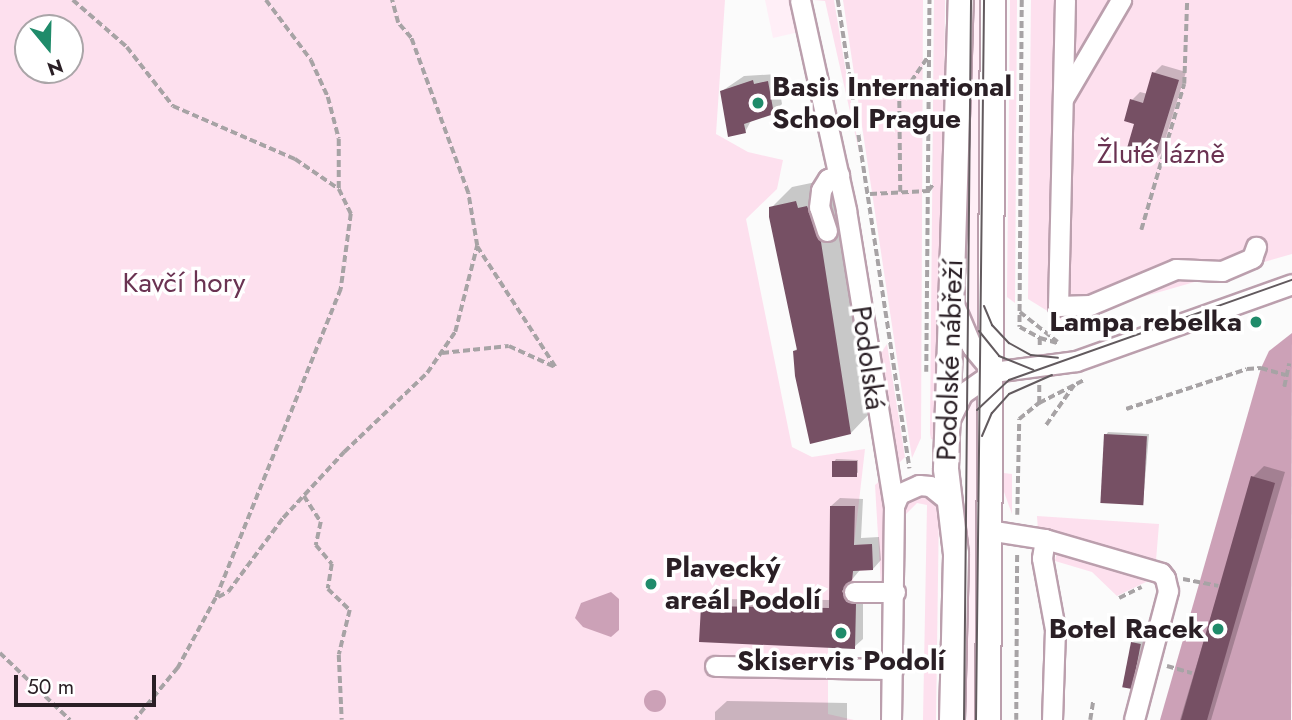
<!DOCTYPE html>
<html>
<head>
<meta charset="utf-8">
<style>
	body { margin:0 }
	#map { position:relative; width:1292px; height:720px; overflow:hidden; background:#fbfbfb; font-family:Jost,sans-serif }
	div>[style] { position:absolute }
	.built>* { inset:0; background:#ffeff7; transform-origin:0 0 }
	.green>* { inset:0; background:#fde0ee }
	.water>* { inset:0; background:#cca1b7 }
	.round { border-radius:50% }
	.shadow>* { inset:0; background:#0003 }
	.building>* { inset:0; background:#765064; transform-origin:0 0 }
	.path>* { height:3.5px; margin-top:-1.75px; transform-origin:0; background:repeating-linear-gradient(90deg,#a7a3a5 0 7px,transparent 0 10.5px) }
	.roads { filter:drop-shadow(2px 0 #bb9fad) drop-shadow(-2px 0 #bb9fad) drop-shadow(0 2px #bb9fad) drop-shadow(0 -2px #bb9fad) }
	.minor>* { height:19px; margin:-9.5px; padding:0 9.5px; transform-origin:9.5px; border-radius:9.5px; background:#fff }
	.major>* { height:24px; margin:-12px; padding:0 12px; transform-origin:12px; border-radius:12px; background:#fff }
	.tram>* { height:2px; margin:-1px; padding:0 1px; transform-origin:1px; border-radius:1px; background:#625a5e }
	.dots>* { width:19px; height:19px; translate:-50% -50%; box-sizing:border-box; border:4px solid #fff; border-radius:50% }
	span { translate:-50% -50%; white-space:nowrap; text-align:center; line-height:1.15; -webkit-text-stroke:7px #fff; paint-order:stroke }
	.poi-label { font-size:28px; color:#2a1f25; font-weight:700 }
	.left { translate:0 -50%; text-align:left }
	.right { translate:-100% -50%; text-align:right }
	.park-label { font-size:28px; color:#6a3352 }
	.street-label { font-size:28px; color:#2a1f25 }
	.north { position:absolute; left:14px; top:14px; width:70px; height:70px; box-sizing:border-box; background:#fff; border:2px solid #aaa5a8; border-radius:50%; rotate:161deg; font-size:19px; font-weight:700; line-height:28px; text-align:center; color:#2a1f25 }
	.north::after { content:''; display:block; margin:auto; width:24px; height:32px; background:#1f8b6a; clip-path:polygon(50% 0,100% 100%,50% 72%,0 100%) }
	.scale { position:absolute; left:14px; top:675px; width:142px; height:32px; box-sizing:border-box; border:4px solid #2a1f25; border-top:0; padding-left:9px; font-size:21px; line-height:24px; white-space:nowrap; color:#2a1f25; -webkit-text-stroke:5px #fff; paint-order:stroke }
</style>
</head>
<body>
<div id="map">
	<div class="built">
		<div style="clip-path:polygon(765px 0,792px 0,799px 32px,773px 38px)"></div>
		<div style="left:967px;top:0;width:21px;height:720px"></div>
	</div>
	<div class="green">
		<div style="clip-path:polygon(evenodd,0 0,725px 0,716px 134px,748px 152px,783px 160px,777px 189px,746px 219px,792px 447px,812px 457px,865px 449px,854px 545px,872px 544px,873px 570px,853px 571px,855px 649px,828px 645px,828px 714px,854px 720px,0 720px,0 0,28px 28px,70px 28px,70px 70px,28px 70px,28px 28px)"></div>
		<div style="clip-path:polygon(814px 0,834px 0,860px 156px,825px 1px)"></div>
		<div style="clip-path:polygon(843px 0,923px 0,921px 438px,912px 458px)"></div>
		<div style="clip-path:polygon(934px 0,945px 0,941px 441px,931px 439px,930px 433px)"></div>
		<div style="clip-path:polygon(1010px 0,1017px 0,1015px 303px,1007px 297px)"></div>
		<div style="clip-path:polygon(1031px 0,1292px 0,1292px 254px,1062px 320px,1028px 299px)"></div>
		<div style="clip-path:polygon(887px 344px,905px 457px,898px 464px,879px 356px)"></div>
		<div style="clip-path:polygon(1004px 473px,1012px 474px,1012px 514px,1004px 492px)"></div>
		<div style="clip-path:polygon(882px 479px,888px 516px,888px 579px,881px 585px,875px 485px)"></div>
		<div style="clip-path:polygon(920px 491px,937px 500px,939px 508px,936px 720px,923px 720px,927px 505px,917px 503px,901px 519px,903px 502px)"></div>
		<div style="clip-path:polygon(1037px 516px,1159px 524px,1156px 560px,1038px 530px)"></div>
		<div style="clip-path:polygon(1057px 551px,1141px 576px,1148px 581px,1117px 596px,1092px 572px,1055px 561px)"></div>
	</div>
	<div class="water">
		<div style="clip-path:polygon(1292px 333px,1291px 720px,1160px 720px,1261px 368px,1269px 351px)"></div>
		<div style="clip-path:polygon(611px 592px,619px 599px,619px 630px,611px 637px,583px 627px,575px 618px,581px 603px)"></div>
		<div class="round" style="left:644px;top:690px;width:22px;height:22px"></div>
	</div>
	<div class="shadow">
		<div style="clip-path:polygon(1162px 65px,1186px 72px,1161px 153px,1153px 162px,1132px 100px,1140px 92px,1148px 94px,1154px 73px)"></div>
		<div style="clip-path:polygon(777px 74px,782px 104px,774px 112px,752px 119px,745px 132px,722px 91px,744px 76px)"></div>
		<div style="clip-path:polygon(816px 182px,827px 187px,841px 221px,871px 412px,851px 433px,794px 351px,798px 348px,771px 208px,792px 187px)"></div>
		<div style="clip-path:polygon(1108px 432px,1149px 434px,1143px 503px,1106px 435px)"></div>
		<div style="clip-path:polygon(836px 459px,858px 460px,858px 473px,834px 462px)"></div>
		<div style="clip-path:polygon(1264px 466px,1285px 472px,1211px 720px,1180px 720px,1253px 477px)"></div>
		<div style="clip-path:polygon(840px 498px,863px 499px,861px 538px,879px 537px,881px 560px,873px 569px,860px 570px,849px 583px,856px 594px,863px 596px,863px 639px,854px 647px,703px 607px,711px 599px,831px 600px,831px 506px)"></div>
		<div style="clip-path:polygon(1138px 637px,1146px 639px,1129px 687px,1132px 643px)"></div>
		<div style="clip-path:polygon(727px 701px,847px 703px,847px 720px,715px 720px,715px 712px)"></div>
	</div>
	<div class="building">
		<div style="clip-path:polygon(1152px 72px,1179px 80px,1153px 164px,1125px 155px,1134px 124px,1124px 121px,1130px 99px,1143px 103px)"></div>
		<div style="clip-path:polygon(753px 80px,754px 84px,768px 81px,774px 114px,744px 124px,746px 133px,728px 137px,720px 91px)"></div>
		<div style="clip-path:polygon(796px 201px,798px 208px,807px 206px,821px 242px,851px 434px,810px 444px,795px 376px,793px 351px,797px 350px,769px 217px,769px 207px)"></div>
		<div style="left:1104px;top:434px;width:43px;height:69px;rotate:3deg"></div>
		<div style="left:832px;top:461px;width:25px;height:16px"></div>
		<div style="left:1251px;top:476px;width:25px;height:255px;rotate:16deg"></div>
		<div style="clip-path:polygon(830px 506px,855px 506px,854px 545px,872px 544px,873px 570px,853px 571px,852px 580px,842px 591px,847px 602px,856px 604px,855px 649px,699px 642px,701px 606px,829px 608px)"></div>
		<div style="left:1131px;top:642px;width:10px;height:46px;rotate:11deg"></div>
	</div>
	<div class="path">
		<div style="left:73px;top:0;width:72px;rotate:41deg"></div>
		<div style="left:127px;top:47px;width:75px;rotate:52.1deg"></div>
		<div style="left:173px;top:106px;width:133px;rotate:23.5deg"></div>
		<div style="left:295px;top:159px;width:53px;rotate:34.3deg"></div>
		<div style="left:339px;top:189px;width:28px;rotate:64deg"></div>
		<div style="left:351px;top:214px;width:76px;rotate:97.6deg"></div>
		<div style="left:341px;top:289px;width:333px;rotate:112deg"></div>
		<div style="left:216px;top:598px;width:80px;rotate:118.5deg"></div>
		<div style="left:178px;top:668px;width:67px;rotate:129.6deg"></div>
		<div style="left:266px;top:0;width:75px;rotate:53.1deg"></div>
		<div style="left:311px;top:60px;width:41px;rotate:65.3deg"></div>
		<div style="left:328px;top:97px;width:43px;rotate:75.3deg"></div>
		<div style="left:339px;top:139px;width:50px;rotate:90deg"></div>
		<div style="left:838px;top:0;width:474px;rotate:81.3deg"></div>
		<div style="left:1022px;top:0;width:327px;rotate:90.4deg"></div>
		<div style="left:1020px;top:327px;width:23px;rotate:29deg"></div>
		<div style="left:1040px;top:338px;width:8px;rotate:90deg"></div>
		<div style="left:900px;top:192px;width:93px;rotate:-90.6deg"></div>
		<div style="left:899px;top:99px;width:50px;rotate:-55.7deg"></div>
		<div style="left:870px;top:194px;width:58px;rotate:-3deg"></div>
		<div style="left:928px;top:191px;width:10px;rotate:-53deg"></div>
		<div style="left:1141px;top:230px;width:152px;rotate:-73.6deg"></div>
		<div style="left:1184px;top:84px;width:84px;rotate:-88deg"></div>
		<div style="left:1020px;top:312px;width:48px;rotate:38.3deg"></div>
		<div style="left:1040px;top:338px;width:19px;rotate:16deg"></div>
		<div style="left:442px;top:353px;width:67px;rotate:-6deg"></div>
		<div style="left:509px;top:346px;width:51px;rotate:24.5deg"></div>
		<div style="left:555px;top:367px;width:143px;rotate:-123deg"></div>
		<div style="left:926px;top:372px;width:372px;rotate:-89.5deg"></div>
		<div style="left:1284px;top:387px;width:24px;rotate:-78deg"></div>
		<div style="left:1039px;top:403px;width:51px;rotate:-27.1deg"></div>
		<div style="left:1126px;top:409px;width:127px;rotate:-18.3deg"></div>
		<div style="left:1247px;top:369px;width:14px;rotate:-4deg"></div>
		<div style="left:1261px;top:368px;width:26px;rotate:16deg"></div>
		<div style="left:1046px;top:425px;width:49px;rotate:-55deg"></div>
		<div style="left:304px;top:496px;width:31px;rotate:57deg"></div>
		<div style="left:321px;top:522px;width:24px;rotate:102deg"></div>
		<div style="left:316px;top:545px;width:25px;rotate:50deg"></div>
		<div style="left:332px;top:564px;width:25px;rotate:99deg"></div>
		<div style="left:328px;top:589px;width:30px;rotate:44deg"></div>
		<div style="left:350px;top:610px;width:46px;rotate:103.7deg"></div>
		<div style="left:339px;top:655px;width:65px;rotate:87.4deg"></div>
		<div style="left:1017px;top:515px;width:96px;rotate:-88.8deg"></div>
		<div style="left:1019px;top:419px;width:26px;rotate:-39deg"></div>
		<div style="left:1039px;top:403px;width:18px;rotate:-90deg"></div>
		<div style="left:1183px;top:579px;width:36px;rotate:11deg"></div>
		<div style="left:218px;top:597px;width:11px;rotate:-27deg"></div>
		<div style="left:228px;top:592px;width:92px;rotate:-53.4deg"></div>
		<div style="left:283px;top:518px;width:90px;rotate:-47.3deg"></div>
		<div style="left:344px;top:452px;width:115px;rotate:-43.6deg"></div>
		<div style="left:427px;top:373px;width:50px;rotate:-55.7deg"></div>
		<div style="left:455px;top:332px;width:89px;rotate:-75.7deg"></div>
		<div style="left:477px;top:246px;width:54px;rotate:-99.6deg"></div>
		<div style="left:468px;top:193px;width:165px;rotate:-110.2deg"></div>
		<div style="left:411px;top:38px;width:20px;rotate:-131deg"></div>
		<div style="left:398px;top:23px;width:24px;rotate:-105deg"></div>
		<div style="left:1119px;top:598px;width:25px;rotate:-26deg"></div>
		<div style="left:0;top:653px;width:97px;rotate:43.7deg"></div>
		<div style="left:1167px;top:666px;width:26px;rotate:16deg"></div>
		<div style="left:1016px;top:720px;width:166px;rotate:-89.7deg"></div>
		<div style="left:1090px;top:720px;width:18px;rotate:-81deg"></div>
	</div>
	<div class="roads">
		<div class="minor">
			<div style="left:800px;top:0;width:215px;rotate:77.6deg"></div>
			<div style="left:846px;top:210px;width:300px;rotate:80.8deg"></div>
			<div style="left:894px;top:506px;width:214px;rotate:90.8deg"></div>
			<div style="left:1065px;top:0;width:306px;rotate:91.3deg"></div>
			<div style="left:1058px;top:306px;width:32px;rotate:-2deg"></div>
			<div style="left:1090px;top:305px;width:93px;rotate:-22.7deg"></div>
			<div style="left:1176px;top:269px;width:46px;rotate:2.5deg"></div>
			<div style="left:1222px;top:271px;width:33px;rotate:-23deg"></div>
			<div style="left:1252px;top:258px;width:12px;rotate:-70deg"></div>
			<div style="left:1063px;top:99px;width:115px;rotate:-59.6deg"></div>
			<div style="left:827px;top:231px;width:25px;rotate:-108deg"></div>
			<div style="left:819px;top:207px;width:17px;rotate:-83deg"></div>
			<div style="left:821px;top:190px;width:13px;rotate:-58deg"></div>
			<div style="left:828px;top:179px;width:12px;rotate:-20deg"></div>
			<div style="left:955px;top:307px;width:43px;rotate:67deg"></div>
			<div style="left:972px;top:347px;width:33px;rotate:50deg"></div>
			<div style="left:950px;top:419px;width:28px;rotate:-64deg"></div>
			<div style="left:962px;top:394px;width:38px;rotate:-35deg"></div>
			<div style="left:993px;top:372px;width:84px;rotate:-7.5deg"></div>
			<div style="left:1076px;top:361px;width:229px;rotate:-19.6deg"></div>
			<div style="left:894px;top:506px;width:13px;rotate:-67deg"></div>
			<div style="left:899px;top:494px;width:22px;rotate:-24deg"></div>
			<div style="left:919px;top:485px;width:11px;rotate:5deg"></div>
			<div style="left:930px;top:486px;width:22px;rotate:39deg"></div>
			<div style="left:988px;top:530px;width:58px;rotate:9deg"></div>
			<div style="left:854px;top:592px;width:41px"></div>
			<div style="left:715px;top:666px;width:178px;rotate:1deg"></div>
			<div style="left:1052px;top:720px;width:91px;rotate:-88.1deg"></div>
			<div style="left:1055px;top:629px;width:72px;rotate:-100.4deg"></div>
			<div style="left:1042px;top:558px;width:19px;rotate:-81deg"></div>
			<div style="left:1045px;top:539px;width:121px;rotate:16.3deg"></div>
			<div style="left:1161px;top:573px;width:6px;rotate:51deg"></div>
			<div style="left:1165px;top:578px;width:13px;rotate:77deg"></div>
			<div style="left:1168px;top:591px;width:133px;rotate:104.8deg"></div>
		</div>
		<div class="major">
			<div style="left:952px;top:720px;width:166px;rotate:-88.6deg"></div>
			<div style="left:956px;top:554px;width:86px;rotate:-96.7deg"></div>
			<div style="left:946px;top:469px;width:469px;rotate:-88.2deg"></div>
			<div style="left:988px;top:720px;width:720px;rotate:-89.6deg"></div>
		</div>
	</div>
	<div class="tram">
		<div style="left:984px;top:306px;width:21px;rotate:67deg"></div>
		<div style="left:992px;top:325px;width:25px;rotate:47deg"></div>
		<div style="left:1009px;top:343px;width:25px;rotate:29deg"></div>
		<div style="left:1031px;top:355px;width:27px;rotate:6deg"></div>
		<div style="left:979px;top:331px;width:32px;rotate:51deg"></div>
		<div style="left:999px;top:356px;width:37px;rotate:22deg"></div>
		<div style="left:977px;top:410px;width:44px;rotate:-43.2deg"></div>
		<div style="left:1009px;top:380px;width:300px;rotate:-19.5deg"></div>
		<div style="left:982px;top:436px;width:25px;rotate:-67deg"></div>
		<div style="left:992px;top:413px;width:25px;rotate:-48deg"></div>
		<div style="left:1009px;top:394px;width:47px;rotate:-23.8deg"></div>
		<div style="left:964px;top:720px;width:720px;rotate:-89.44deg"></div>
		<div style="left:976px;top:720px;width:720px;rotate:-89.36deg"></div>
	</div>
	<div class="dots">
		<div style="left:758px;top:103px;background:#1f8b6a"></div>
		<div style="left:1256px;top:322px;background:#1f8b6a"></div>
		<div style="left:651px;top:584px;background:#1f8b6a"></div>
		<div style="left:1218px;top:629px;background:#1f8b6a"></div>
		<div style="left:841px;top:633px;background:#1f8b6a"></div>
	</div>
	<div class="poi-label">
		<span class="left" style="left:772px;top:103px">Basis International<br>School Prague</span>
		<span class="right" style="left:1242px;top:322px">Lampa rebelka</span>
		<span class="left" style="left:665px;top:584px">Plavecký<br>areál Podolí</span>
		<span class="right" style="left:1204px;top:629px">Botel Racek</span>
		<span style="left:841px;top:661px">Skiservis Podolí</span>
	</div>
	<div class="park-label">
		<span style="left:1161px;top:154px">Žluté lázně</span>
		<span style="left:184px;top:283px">Kavčí hory</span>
	</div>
	<div class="street-label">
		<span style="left:868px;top:358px;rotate:82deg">Podolská</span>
		<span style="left:950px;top:360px;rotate:-88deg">Podolské nábřeží</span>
	</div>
	<div class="north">N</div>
	<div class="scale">50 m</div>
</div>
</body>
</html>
